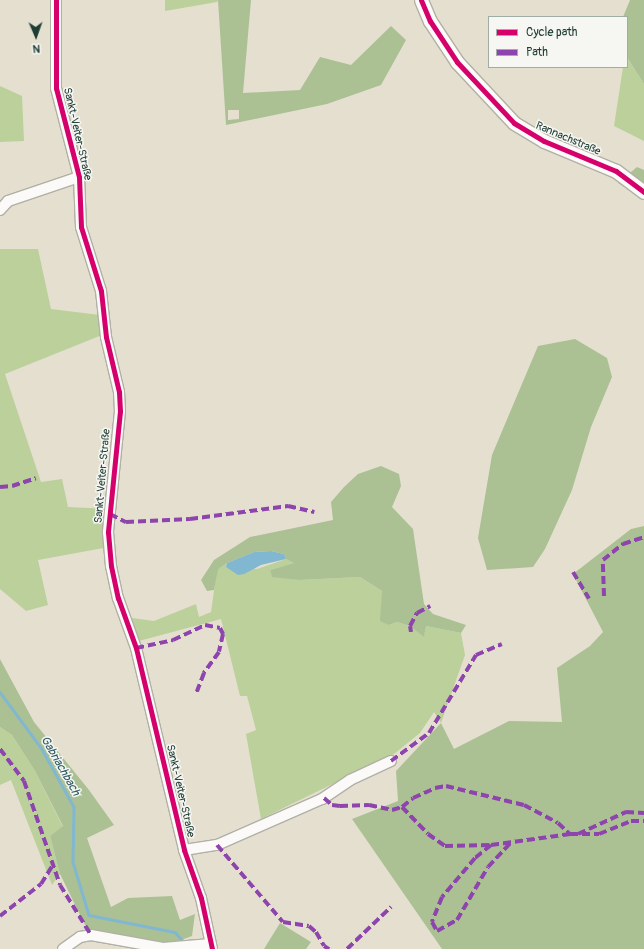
<!DOCTYPE html>
<html>
<head>
<meta charset="utf-8">
<style>
	body { margin:0 }
	#map { position:relative; width:644px; height:949px; overflow:hidden; background:#e5dfd0; font-family:Pangolin,sans-serif }
	div>[style] { position:absolute }
	.green>* { inset:0; background:#bcd09b }
	.forest>* { inset:0; background:#abc194 }
	.water>* { inset:0; background:#81b7d0 }
	.stream>* { height:2.5px; margin:-1.25px; padding:0 1.25px; transform-origin:1.25px; border-radius:1.25px; background:#81b7d0 }
	.roads { filter:drop-shadow(1px 0 #b1b0a6) drop-shadow(-1px 0 #b1b0a6) drop-shadow(0 1px #b1b0a6) drop-shadow(0 -1px #b1b0a6) }
	.minor>* { height:10px; margin:-5px; padding:0 5px; transform-origin:5px; border-radius:5px; background:#fbfaf8 }
	.tertiary>* { height:13px; margin:-6.5px; padding:0 6.5px; transform-origin:6.5px; border-radius:6.5px; background:#fbfaf8 }
	.quiet>* { height:4px; margin-top:-2px; transform-origin:0; background:repeating-linear-gradient(90deg,#8e44ad 0 8px,transparent 0 12px) }
	.cycleway>* { height:5px; margin:-2.5px; padding:0 2.5px; transform-origin:2.5px; border-radius:2.5px; background:#d6006c }
	span { translate:-50% -50%; white-space:nowrap; text-align:center; line-height:1.15; -webkit-text-stroke:3px #f6f6f2; paint-order:stroke }
	.street-label { font-size:11px; color:#1f3d34 }
	.water-label { font-size:12px; color:#305c63; font-style:italic }
	.legend { position:absolute; left:488px; top:16px; width:140px; height:52px; box-sizing:border-box; background:#f6f6f2; border:1px solid #a0aca6; margin:0; padding:5px 7px; list-style:none; font-size:12px; color:#1f3d34 }
	.legend li { display:flex; align-items:center; gap:8px; height:20px }
	.legend b { width:20px; border:1px solid #a0aca6 }
	.north { position:absolute; left:16px; top:16px; width:40px; height:40px; -webkit-text-stroke:3px #f6f6f2; paint-order:stroke; rotate:178deg; font-size:11px; font-weight:700; line-height:16px; text-align:center; color:#1f3d34 }
	.north::after { content:''; display:block; margin:auto; width:14px; height:18px; background:#1f3d34; clip-path:polygon(50% 0,100% 100%,50% 72%,0 100%) }
</style>
</head>
<body>
<div id="map">
	<div class="green">
		<div style="clip-path:polygon(165px 0,218px 0,217px 2px,165px 11px)"></div>
		<div style="clip-path:polygon(627px 57px,644px 84px,644px 141px,614px 126px,623px 67px,627px 67px)"></div>
		<div style="clip-path:polygon(0 86px,22px 96px,24px 141px,0 142px)"></div>
		<div style="clip-path:polygon(0 249px,38px 249px,51px 309px,100px 315px,102px 335px,5px 374px,41px 482px,62px 479px,68px 507px,110px 509px,109px 547px,38px 560px,48px 605px,26px 611px,0 589px)"></div>
		<div style="clip-path:polygon(286px 559px,295px 563px,270px 570px,272px 576px,299px 580px,360px 577px,382px 591px,389px 625px,397px 622px,410px 626px,424px 636px,426px 626px,461px 633px,465px 655px,441px 723px,434px 712px,420px 733px,394px 754px,261px 819px,246px 734px,256px 730px,247px 696px,240px 696px,221px 619px,139px 641px,132px 618px,154px 621px,196px 604px,199px 617px,211px 612px,217px 569px,227px 563px,226px 567px,257px 569px)"></div>
		<div style="clip-path:polygon(0 727px,12px 735px,35px 771px,63px 827px,50px 836px,60px 874px,52px 885px,11px 780px,0 785px)"></div>
	</div>
	<div class="forest">
		<div style="clip-path:polygon(evenodd,218px 0,251px 0,243px 93px,300px 90px,320px 57px,351px 65px,391px 26px,406px 40px,381px 85px,327px 104px,226px 125px,218px 0,228px 110px,239px 110px,239px 119px,228px 120px,228px 110px)"></div>
		<div style="clip-path:polygon(630px 0,644px 0,644px 84px,627px 57px,627px 17px,623px 17px)"></div>
		<div style="clip-path:polygon(637px 167px,644px 170px,644px 199px,618px 183px)"></div>
		<div style="clip-path:polygon(575px 339px,607px 358px,612px 377px,591px 427px,572px 490px,545px 549px,533px 567px,487px 570px,478px 538px,492px 455px,538px 346px)"></div>
		<div style="clip-path:polygon(381px 466px,399px 474px,401px 486px,392px 507px,413px 529px,424px 604px,433px 614px,466px 625px,461px 633px,426px 626px,424px 637px,410px 626px,397px 622px,389px 625px,380px 621px,382px 591px,360px 577px,299px 580px,272px 577px,270px 570px,294px 563px,286px 559px,284px 554px,271px 551px,254px 552px,227px 563px,218px 569px,214px 590px,207px 591px,201px 580px,214px 560px,250px 537px,333px 520px,331px 502px,344px 487px,358px 474px)"></div>
		<div style="clip-path:polygon(644px 526px,644px 949px,442px 949px,352px 819px,398px 801px,396px 771px,441px 723px,454px 749px,509px 721px,562px 722px,557px 668px,590px 646px,603px 632px,573px 574px,631px 529px)"></div>
		<div style="clip-path:polygon(0 659px,34px 722px,89px 790px,114px 825px,87px 838px,111px 907px,128px 898px,172px 896px,180px 920px,195px 914px,192px 936px,168px 945px,93px 934px,85px 925px,60px 874px,50px 836px,63px 826px,35px 771px,12px 735px,0 727px)"></div>
		<div style="clip-path:polygon(280px 923px,311px 942px,306px 949px,264px 949px)"></div>
	</div>
	<div class="water">
		<div style="clip-path:polygon(271px 551px,284px 554px,286px 559px,261px 565px,244px 574px,238px 575px,226px 567px,227px 563px,254px 552px)"></div>
	</div>
	<div class="stream">
		<div style="left:0;top:692px;width:71px;rotate:53.6deg"></div>
		<div style="left:42px;top:749px;width:66px;rotate:61.1deg"></div>
		<div style="left:74px;top:807px;width:55px;rotate:91deg"></div>
		<div style="left:73px;top:862px;width:55px;rotate:73.2deg"></div>
		<div style="left:89px;top:915px;width:88px;rotate:11.2deg"></div>
		<div style="left:175px;top:932px;width:15px;rotate:48deg"></div>
	</div>
	<div class="roads">
		<div class="minor">
			<div style="left:56px;top:0;width:88px;rotate:90deg"></div>
			<div style="left:56px;top:88px;width:92px;rotate:75.5deg"></div>
			<div style="left:79px;top:177px;width:50px;rotate:87.7deg"></div>
			<div style="left:81px;top:227px;width:67px;rotate:72.6deg"></div>
			<div style="left:101px;top:291px;width:46px;rotate:83.8deg"></div>
			<div style="left:106px;top:337px;width:57px;rotate:76.7deg"></div>
			<div style="left:119px;top:392px;width:19px;rotate:87deg"></div>
			<div style="left:120px;top:411px;width:122px;rotate:95.7deg"></div>
			<div style="left:108px;top:532px;width:34px;rotate:85deg"></div>
			<div style="left:111px;top:566px;width:33px;rotate:78deg"></div>
			<div style="left:118px;top:598px;width:53px;rotate:70.2deg"></div>
			<div style="left:136px;top:648px;width:208px;rotate:76.6deg"></div>
			<div style="left:184px;top:850px;width:51px;rotate:70.5deg"></div>
			<div style="left:201px;top:898px;width:52px;rotate:77.8deg"></div>
			<div style="left:0;top:210px;width:12px;rotate:-48deg"></div>
			<div style="left:8px;top:201px;width:75px;rotate:-18.7deg"></div>
			<div style="left:184px;top:850px;width:33px;rotate:-9deg"></div>
			<div style="left:217px;top:845px;width:115px;rotate:-23.7deg"></div>
			<div style="left:322px;top:799px;width:34px;rotate:-34deg"></div>
			<div style="left:350px;top:780px;width:45px;rotate:-24.9deg"></div>
			<div style="left:63px;top:949px;width:21px;rotate:-35deg"></div>
			<div style="left:80px;top:937px;width:11px;rotate:-10deg"></div>
			<div style="left:91px;top:935px;width:73px;rotate:10.2deg"></div>
			<div style="left:163px;top:948px;width:48px;rotate:-4.8deg"></div>
		</div>
		<div class="tertiary">
			<div style="left:421px;top:0;width:23px;rotate:67deg"></div>
			<div style="left:430px;top:21px;width:49px;rotate:56.6deg"></div>
			<div style="left:457px;top:62px;width:83px;rotate:46.9deg"></div>
			<div style="left:514px;top:123px;width:35px;rotate:31deg"></div>
			<div style="left:544px;top:141px;width:78px;rotate:22.6deg"></div>
			<div style="left:616px;top:171px;width:35px;rotate:37deg"></div>
		</div>
	</div>
	<div class="quiet">
		<div style="left:0;top:487px;width:12px;rotate:-5deg"></div>
		<div style="left:12px;top:486px;width:25px;rotate:-18deg"></div>
		<div style="left:110px;top:514px;width:18px;rotate:27deg"></div>
		<div style="left:126px;top:522px;width:64px;rotate:-2.7deg"></div>
		<div style="left:190px;top:519px;width:99px;rotate:-7.6deg"></div>
		<div style="left:288px;top:506px;width:27px;rotate:13deg"></div>
		<div style="left:573px;top:572px;width:31px;rotate:59deg"></div>
		<div style="left:604px;top:596px;width:36px;rotate:-92deg"></div>
		<div style="left:603px;top:560px;width:26px;rotate:-39deg"></div>
		<div style="left:623px;top:544px;width:22px;rotate:-18deg"></div>
		<div style="left:411px;top:632px;width:6px;rotate:-99deg"></div>
		<div style="left:410px;top:626px;width:15px;rotate:-62deg"></div>
		<div style="left:417px;top:613px;width:15px;rotate:-28deg"></div>
		<div style="left:136px;top:648px;width:38px;rotate:-12deg"></div>
		<div style="left:173px;top:640px;width:35px;rotate:-25deg"></div>
		<div style="left:205px;top:625px;width:15px;rotate:11deg"></div>
		<div style="left:220px;top:628px;width:7px;rotate:63deg"></div>
		<div style="left:223px;top:634px;width:18px;rotate:103deg"></div>
		<div style="left:219px;top:652px;width:26px;rotate:126deg"></div>
		<div style="left:204px;top:673px;width:22px;rotate:111deg"></div>
		<div style="left:0;top:749px;width:40px;rotate:53deg"></div>
		<div style="left:24px;top:781px;width:110px;rotate:70.9deg"></div>
		<div style="left:60px;top:885px;width:59px;rotate:58.2deg"></div>
		<div style="left:391px;top:761px;width:47px;rotate:-36.4deg"></div>
		<div style="left:429px;top:733px;width:91px;rotate:-58.9deg"></div>
		<div style="left:476px;top:655px;width:28px;rotate:-23deg"></div>
		<div style="left:324px;top:798px;width:11px;rotate:41deg"></div>
		<div style="left:332px;top:805px;width:8px;rotate:7deg"></div>
		<div style="left:340px;top:806px;width:29px;rotate:-2deg"></div>
		<div style="left:369px;top:805px;width:24px;rotate:12deg"></div>
		<div style="left:392px;top:810px;width:10px;rotate:-17deg"></div>
		<div style="left:402px;top:807px;width:14px;rotate:-39deg"></div>
		<div style="left:413px;top:798px;width:24px;rotate:-24deg"></div>
		<div style="left:435px;top:788px;width:11px;rotate:-10deg"></div>
		<div style="left:446px;top:786px;width:80px;rotate:13.7deg"></div>
		<div style="left:524px;top:805px;width:38px;rotate:28deg"></div>
		<div style="left:558px;top:823px;width:16px;rotate:43deg"></div>
		<div style="left:570px;top:834px;width:29px"></div>
		<div style="left:599px;top:834px;width:35px;rotate:-22deg"></div>
		<div style="left:631px;top:821px;width:13px"></div>
		<div style="left:402px;top:807px;width:37px;rotate:46deg"></div>
		<div style="left:428px;top:834px;width:21px;rotate:35deg"></div>
		<div style="left:445px;top:846px;width:46px;rotate:-1.2deg"></div>
		<div style="left:491px;top:845px;width:80px;rotate:-7.9deg"></div>
		<div style="left:578px;top:834px;width:53px;rotate:-24.6deg"></div>
		<div style="left:626px;top:812px;width:18px;rotate:3deg"></div>
		<div style="left:217px;top:845px;width:101px;rotate:49.4deg"></div>
		<div style="left:283px;top:922px;width:26px;rotate:9deg"></div>
		<div style="left:309px;top:926px;width:9px;rotate:41deg"></div>
		<div style="left:316px;top:932px;width:16px;rotate:60deg"></div>
		<div style="left:324px;top:946px;width:6px;rotate:31deg"></div>
		<div style="left:491px;top:845px;width:21px;rotate:141deg"></div>
		<div style="left:475px;top:858px;width:51px;rotate:130.2deg"></div>
		<div style="left:442px;top:897px;width:27px;rotate:112deg"></div>
		<div style="left:432px;top:922px;width:10px;rotate:61deg"></div>
		<div style="left:437px;top:931px;width:23px;rotate:-29deg"></div>
		<div style="left:457px;top:920px;width:61px;rotate:-59.7deg"></div>
		<div style="left:488px;top:867px;width:34px;rotate:-47deg"></div>
		<div style="left:0;top:916px;width:52px;rotate:-38deg"></div>
		<div style="left:41px;top:884px;width:22px;rotate:-58deg"></div>
		<div style="left:347px;top:949px;width:61px;rotate:-43.7deg"></div>
	</div>
	<div class="cycleway">
		<div style="left:56px;top:0;width:88px;rotate:90deg"></div>
		<div style="left:56px;top:88px;width:92px;rotate:75.5deg"></div>
		<div style="left:79px;top:177px;width:50px;rotate:87.7deg"></div>
		<div style="left:81px;top:227px;width:67px;rotate:72.6deg"></div>
		<div style="left:101px;top:291px;width:46px;rotate:83.8deg"></div>
		<div style="left:106px;top:337px;width:57px;rotate:76.7deg"></div>
		<div style="left:119px;top:392px;width:19px;rotate:87deg"></div>
		<div style="left:120px;top:411px;width:122px;rotate:95.7deg"></div>
		<div style="left:108px;top:532px;width:34px;rotate:85deg"></div>
		<div style="left:111px;top:566px;width:33px;rotate:78deg"></div>
		<div style="left:118px;top:598px;width:53px;rotate:70.2deg"></div>
		<div style="left:136px;top:648px;width:208px;rotate:76.6deg"></div>
		<div style="left:184px;top:850px;width:51px;rotate:70.5deg"></div>
		<div style="left:201px;top:898px;width:52px;rotate:77.8deg"></div>
		<div style="left:421px;top:0;width:23px;rotate:67deg"></div>
		<div style="left:430px;top:21px;width:49px;rotate:56.6deg"></div>
		<div style="left:457px;top:62px;width:83px;rotate:46.9deg"></div>
		<div style="left:514px;top:123px;width:35px;rotate:31deg"></div>
		<div style="left:544px;top:141px;width:78px;rotate:22.6deg"></div>
		<div style="left:616px;top:171px;width:35px;rotate:37deg"></div>
	</div>
	<div class="street-label">
		<span style="left:77px;top:134px;rotate:77deg">Sankt-Veiter-Straße</span>
		<span style="left:568px;top:139px;rotate:23deg">Rannachstraße</span>
		<span style="left:103px;top:476px;rotate:-85deg">Sankt-Veiter-Straße</span>
		<span style="left:180px;top:791px;rotate:77deg">Sankt-Veiter-Straße</span>
	</div>
	<div class="water-label">
		<span style="left:60px;top:766px;rotate:60deg">Gabriachbach</span>
	</div>
	<ul class="legend">
	<li><b style="height:5px;background:#d6006c"></b>Cycle path</li>
	<li><b style="height:5px;background:#8e44ad"></b>Path</li>
	</ul>
	<div class="north">N</div>
</div>
</body>
</html>
